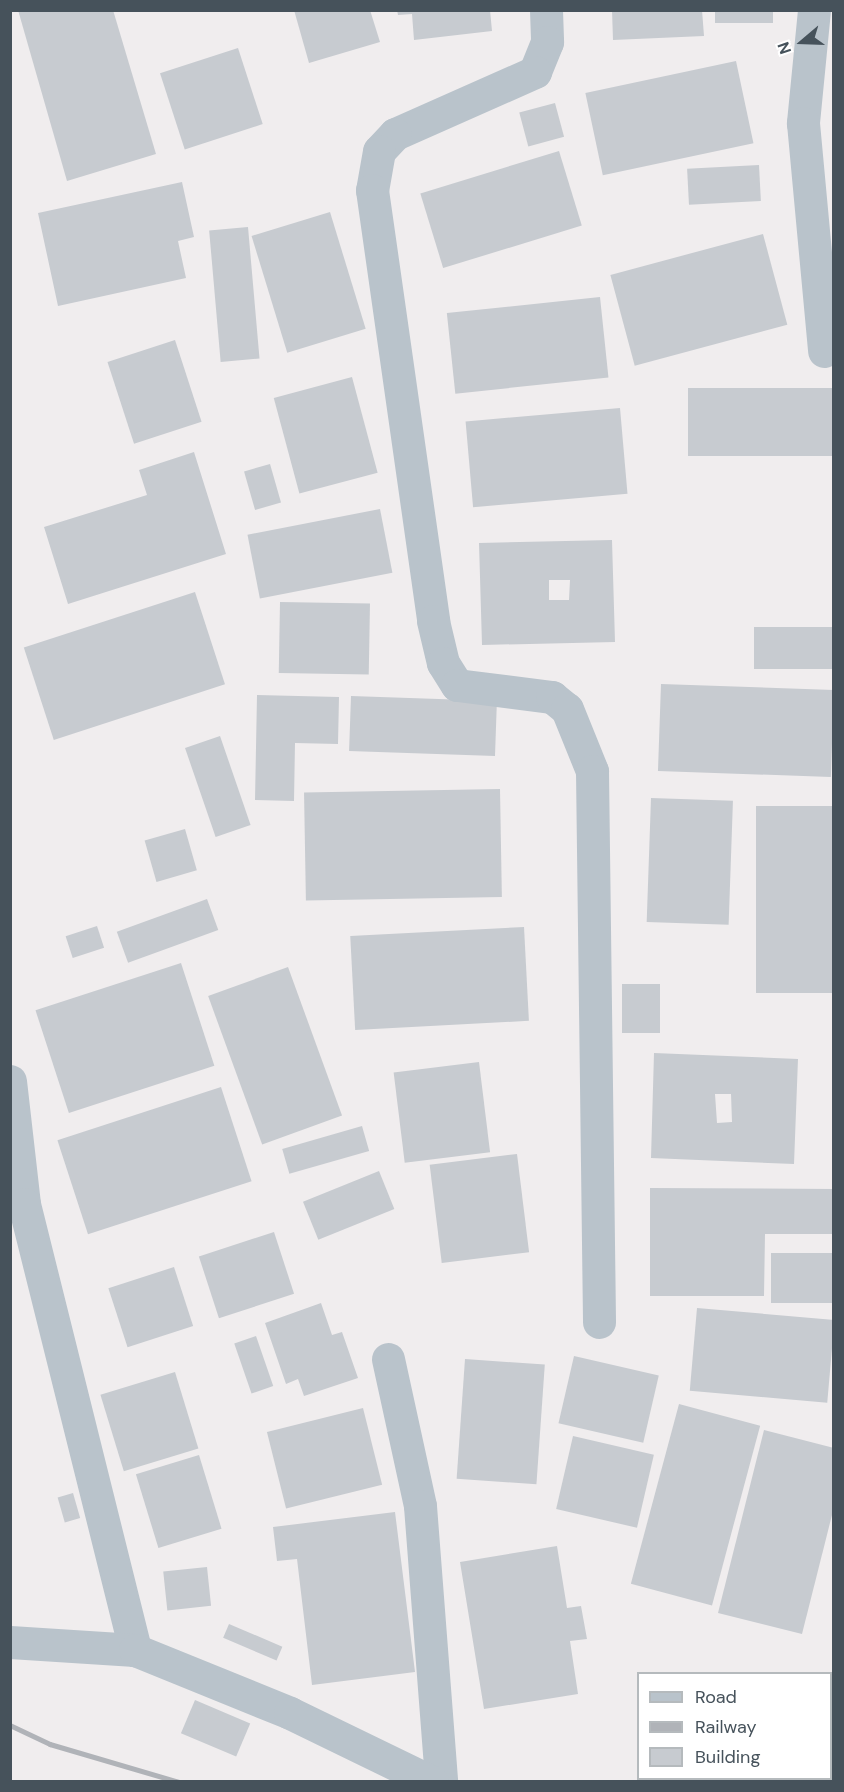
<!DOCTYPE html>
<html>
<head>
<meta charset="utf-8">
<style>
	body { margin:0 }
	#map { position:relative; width:844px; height:1792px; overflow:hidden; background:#f0edee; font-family:"DM Sans",sans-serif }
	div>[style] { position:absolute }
	.building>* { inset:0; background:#c7cbd0; transform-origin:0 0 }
	.street>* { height:33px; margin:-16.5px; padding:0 16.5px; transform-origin:16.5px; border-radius:16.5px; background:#b9c3cb }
	.rail>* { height:4.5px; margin:-2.25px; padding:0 2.25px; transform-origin:2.25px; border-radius:2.25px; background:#b0b3b8 }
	span { translate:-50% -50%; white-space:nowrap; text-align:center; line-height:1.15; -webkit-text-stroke:6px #fff; paint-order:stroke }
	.frame { position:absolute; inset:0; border:12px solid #46525b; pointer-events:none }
	.legend { position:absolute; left:637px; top:1672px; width:195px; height:108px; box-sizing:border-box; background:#fff; border:2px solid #b5babd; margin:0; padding:8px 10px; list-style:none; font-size:18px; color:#46525b }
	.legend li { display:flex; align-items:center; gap:12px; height:30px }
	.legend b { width:30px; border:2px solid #b5babd }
	.north { position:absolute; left:772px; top:12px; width:60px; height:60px; -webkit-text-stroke:4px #fff; paint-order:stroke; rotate:251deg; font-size:16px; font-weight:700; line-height:24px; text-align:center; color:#46525b }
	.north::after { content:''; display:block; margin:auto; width:21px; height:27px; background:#46525b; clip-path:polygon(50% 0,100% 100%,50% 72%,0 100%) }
</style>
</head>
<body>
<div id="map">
	<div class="building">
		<div style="clip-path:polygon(18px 10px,113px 10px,156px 154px,67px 181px)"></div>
		<div style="clip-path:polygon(294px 10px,370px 10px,380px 42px,309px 63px)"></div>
		<div style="clip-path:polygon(397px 10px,490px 10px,492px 31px,414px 40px,412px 14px,398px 15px)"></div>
		<div style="clip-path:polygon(612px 10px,702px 10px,704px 36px,613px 40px)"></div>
		<div style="left:715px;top:10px;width:58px;height:13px"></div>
		<div style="left:238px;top:48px;width:80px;height:82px;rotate:72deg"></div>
		<div style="left:736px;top:61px;width:84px;height:154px;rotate:78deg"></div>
		<div style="left:555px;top:103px;width:35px;height:37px;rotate:75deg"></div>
		<div style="left:559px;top:151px;width:78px;height:145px;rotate:73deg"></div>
		<div style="left:759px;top:165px;width:36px;height:72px;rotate:87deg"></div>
		<div style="clip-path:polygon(182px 182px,194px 237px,178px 241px,186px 278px,58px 306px,38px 213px)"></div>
		<div style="left:330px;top:212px;width:122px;height:82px;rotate:73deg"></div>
		<div style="left:248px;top:227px;width:132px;height:39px;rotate:85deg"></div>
		<div style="left:763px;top:234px;width:94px;height:158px;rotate:75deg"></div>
		<div style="left:600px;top:297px;width:81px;height:154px;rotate:84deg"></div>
		<div style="left:175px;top:340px;width:86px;height:71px;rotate:72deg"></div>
		<div style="left:352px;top:377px;width:99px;height:81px;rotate:75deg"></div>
		<div style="left:834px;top:388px;width:68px;height:146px;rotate:90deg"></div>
		<div style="left:620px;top:408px;width:86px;height:155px;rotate:85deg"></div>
		<div style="clip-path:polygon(194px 452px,226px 554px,68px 604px,44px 527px,147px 495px,139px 470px)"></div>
		<div style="left:270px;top:464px;width:40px;height:27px;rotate:74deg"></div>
		<div style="left:380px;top:509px;width:65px;height:135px;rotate:79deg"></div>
		<div style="clip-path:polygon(evenodd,612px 540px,615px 642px,482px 645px,479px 543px,612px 540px,549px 580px,570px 580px,569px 600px,549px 600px,549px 580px)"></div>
		<div style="left:195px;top:592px;width:97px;height:180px;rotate:72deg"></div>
		<div style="left:280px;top:602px;width:90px;height:71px;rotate:1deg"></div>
		<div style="left:834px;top:627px;width:42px;height:80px;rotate:90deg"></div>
		<div style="left:661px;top:684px;width:173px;height:87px;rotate:2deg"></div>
		<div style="clip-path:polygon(257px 695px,339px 697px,338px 744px,295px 743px,294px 801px,255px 800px)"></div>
		<div style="left:351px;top:696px;width:146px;height:55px;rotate:2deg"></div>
		<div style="left:220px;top:736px;width:94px;height:37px;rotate:71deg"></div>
		<div style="left:500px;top:789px;width:108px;height:196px;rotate:89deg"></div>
		<div style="left:651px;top:798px;width:82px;height:124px;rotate:2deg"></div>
		<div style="left:756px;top:806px;width:78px;height:187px"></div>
		<div style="left:185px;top:829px;width:43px;height:42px;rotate:74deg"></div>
		<div style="left:207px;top:899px;width:33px;height:96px;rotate:70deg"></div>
		<div style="left:97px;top:926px;width:23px;height:33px;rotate:72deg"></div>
		<div style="left:524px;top:927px;width:94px;height:174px;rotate:87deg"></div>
		<div style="left:181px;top:963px;width:108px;height:153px;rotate:72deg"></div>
		<div style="left:288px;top:967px;width:158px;height:85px;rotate:70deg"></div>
		<div style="left:622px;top:984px;width:38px;height:49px"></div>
		<div style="clip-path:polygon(evenodd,654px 1053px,798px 1059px,794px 1164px,651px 1158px,654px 1053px,715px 1094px,731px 1094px,732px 1122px,717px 1123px,715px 1094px)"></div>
		<div style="left:479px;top:1062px;width:91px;height:86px;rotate:83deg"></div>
		<div style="left:221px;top:1087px;width:99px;height:172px;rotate:72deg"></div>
		<div style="left:362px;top:1126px;width:26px;height:83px;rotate:74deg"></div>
		<div style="left:517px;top:1154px;width:99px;height:88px;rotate:83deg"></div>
		<div style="left:379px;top:1171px;width:41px;height:82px;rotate:68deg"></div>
		<div style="clip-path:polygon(650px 1188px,834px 1189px,834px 1234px,765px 1234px,764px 1296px,650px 1296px)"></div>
		<div style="left:274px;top:1232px;width:65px;height:79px;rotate:72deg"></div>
		<div style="left:771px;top:1253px;width:63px;height:50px"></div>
		<div style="left:174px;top:1267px;width:62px;height:69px;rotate:72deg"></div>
		<div style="clip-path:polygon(321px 1303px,332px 1335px,342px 1332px,358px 1378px,304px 1396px,298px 1379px,286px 1384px,265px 1323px)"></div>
		<div style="left:697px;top:1308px;width:138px;height:83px;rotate:5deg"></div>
		<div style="left:256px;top:1336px;width:53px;height:23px;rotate:71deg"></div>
		<div style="left:574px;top:1356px;width:87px;height:69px;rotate:13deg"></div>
		<div style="left:465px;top:1359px;width:80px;height:120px;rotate:4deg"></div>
		<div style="left:175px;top:1372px;width:80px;height:78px;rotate:73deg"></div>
		<div style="left:679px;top:1404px;width:84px;height:186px;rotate:15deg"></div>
		<div style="left:363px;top:1408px;width:79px;height:99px;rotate:76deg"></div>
		<div style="clip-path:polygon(764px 1430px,834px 1448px,834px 1507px,802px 1634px,718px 1613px)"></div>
		<div style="left:573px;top:1436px;width:83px;height:75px;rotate:13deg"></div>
		<div style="left:199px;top:1455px;width:77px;height:66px;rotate:73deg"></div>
		<div style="left:73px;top:1493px;width:26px;height:16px;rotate:74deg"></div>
		<div style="clip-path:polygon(395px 1512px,415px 1672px,312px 1685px,297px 1559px,277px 1561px,273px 1527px)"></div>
		<div style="clip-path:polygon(557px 1546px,567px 1608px,581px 1606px,587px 1639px,570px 1641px,578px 1694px,484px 1709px,460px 1562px)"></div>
		<div style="left:207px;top:1567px;width:39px;height:44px;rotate:84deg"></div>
		<div style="left:229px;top:1624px;width:58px;height:15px;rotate:23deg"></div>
		<div style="left:195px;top:1700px;width:60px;height:36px;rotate:23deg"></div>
	</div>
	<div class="street">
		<div style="left:546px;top:10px;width:32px;rotate:88deg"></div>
		<div style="left:547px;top:42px;width:32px;rotate:112deg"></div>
		<div style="left:535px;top:72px;width:153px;rotate:156.1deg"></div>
		<div style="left:395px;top:134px;width:23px;rotate:133deg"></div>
		<div style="left:379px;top:151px;width:40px;rotate:100deg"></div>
		<div style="left:372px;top:190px;width:435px;rotate:81.9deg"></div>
		<div style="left:433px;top:621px;width:43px;rotate:76.6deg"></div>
		<div style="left:443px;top:663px;width:26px;rotate:58deg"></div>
		<div style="left:457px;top:685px;width:96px;rotate:7.2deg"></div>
		<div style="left:552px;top:697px;width:19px;rotate:39deg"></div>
		<div style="left:567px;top:709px;width:67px;rotate:68deg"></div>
		<div style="left:592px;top:771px;width:551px;rotate:89.27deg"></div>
		<div style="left:814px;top:10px;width:114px;rotate:95.6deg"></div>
		<div style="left:803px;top:123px;width:229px;rotate:84.7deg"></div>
		<div style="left:10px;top:1081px;width:124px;rotate:83.5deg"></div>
		<div style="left:24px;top:1204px;width:460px;rotate:76deg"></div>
		<div style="left:388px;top:1359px;width:150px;rotate:77.7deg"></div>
		<div style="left:420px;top:1506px;width:277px;rotate:85.6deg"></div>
		<div style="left:10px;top:1642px;width:125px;rotate:3.7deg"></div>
		<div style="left:135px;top:1650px;width:167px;rotate:22.1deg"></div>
		<div style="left:290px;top:1713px;width:158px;rotate:25.9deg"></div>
	</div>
	<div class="rail">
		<div style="left:10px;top:1725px;width:44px;rotate:25.4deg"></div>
		<div style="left:50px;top:1744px;width:134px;rotate:16.4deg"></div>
	</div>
	<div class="frame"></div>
	<ul class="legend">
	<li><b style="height:8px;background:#b9c3cb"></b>Road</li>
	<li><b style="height:8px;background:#b0b3b8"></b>Railway</li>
	<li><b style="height:16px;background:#c7cbd0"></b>Building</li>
	</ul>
	<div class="north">N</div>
</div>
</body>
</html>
